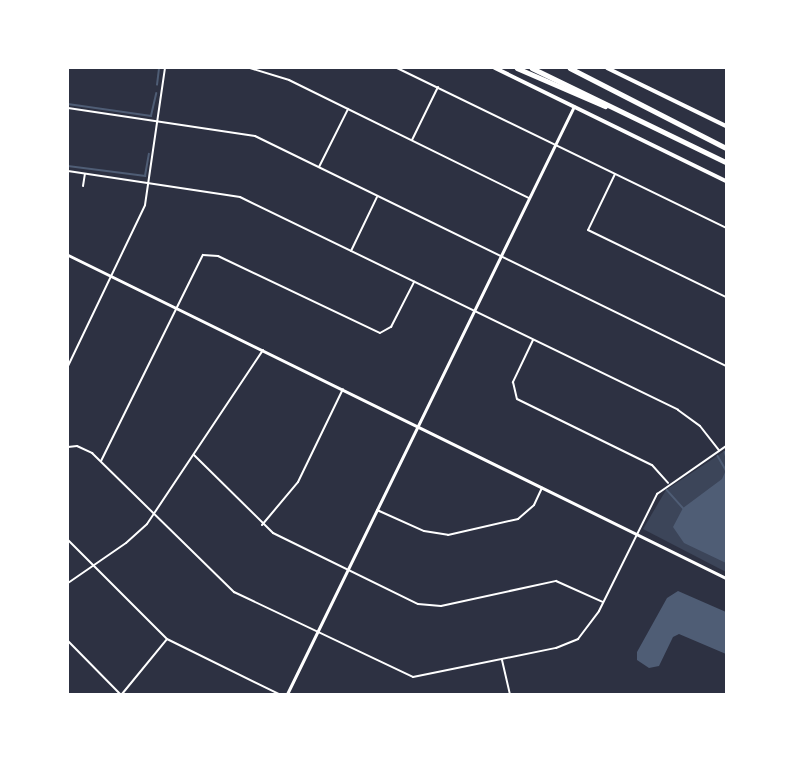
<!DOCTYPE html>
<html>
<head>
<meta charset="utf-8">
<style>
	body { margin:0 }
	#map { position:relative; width:794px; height:762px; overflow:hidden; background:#2d3142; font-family:"DM Sans",sans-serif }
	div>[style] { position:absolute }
	.green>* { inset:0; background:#3c4559 }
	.water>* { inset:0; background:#4f5d75 }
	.stream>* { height:1.5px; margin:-0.75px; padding:0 0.75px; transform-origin:0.75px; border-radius:0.75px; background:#4f5d75 }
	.minor>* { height:2px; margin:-1px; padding:0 1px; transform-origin:1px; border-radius:1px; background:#fff }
	.tertiary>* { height:3px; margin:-1.5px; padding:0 1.5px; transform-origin:1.5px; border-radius:1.5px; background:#fff }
	.secondary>* { height:4px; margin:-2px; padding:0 2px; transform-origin:2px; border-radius:2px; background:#fff }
	.motorway>* { height:4.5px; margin:-2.25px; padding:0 2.25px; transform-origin:2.25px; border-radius:2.25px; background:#fff }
	span { translate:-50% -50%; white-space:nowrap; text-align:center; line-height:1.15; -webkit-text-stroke:4.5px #fff; paint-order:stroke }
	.frame { position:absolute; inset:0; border:69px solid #fff; pointer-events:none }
</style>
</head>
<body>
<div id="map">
	<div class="green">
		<div style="clip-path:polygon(726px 450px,726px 572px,643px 529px,666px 490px)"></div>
	</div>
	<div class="water">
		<div style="clip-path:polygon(726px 470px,726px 563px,684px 543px,673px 527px,683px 508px,722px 479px)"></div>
		<div style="clip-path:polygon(678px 591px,726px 612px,726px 654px,679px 634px,673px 637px,659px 666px,649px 668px,637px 660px,637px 652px,667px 598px)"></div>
	</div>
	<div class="stream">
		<div style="left:157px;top:85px;width:17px;rotate:-83deg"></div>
		<div style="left:68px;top:104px;width:84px;rotate:8.2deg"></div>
		<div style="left:151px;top:116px;width:23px;rotate:-77deg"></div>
		<div style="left:68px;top:166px;width:78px;rotate:7.4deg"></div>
		<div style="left:145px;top:176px;width:22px;rotate:-80deg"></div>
		<div style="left:725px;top:452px;width:3px;rotate:72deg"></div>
		<div style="left:718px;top:456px;width:16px;rotate:60deg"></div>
		<div style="left:667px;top:490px;width:24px;rotate:48deg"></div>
	</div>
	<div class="minor">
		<div style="left:250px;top:68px;width:41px;rotate:17.1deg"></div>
		<div style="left:289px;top:80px;width:267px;rotate:26.2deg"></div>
		<div style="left:397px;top:68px;width:366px;rotate:25.9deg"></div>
		<div style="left:68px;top:108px;width:189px;rotate:8.5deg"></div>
		<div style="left:255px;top:136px;width:524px;rotate:26.03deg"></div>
		<div style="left:412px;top:140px;width:59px;rotate:-63.9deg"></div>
		<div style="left:319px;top:167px;width:65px;rotate:-63.4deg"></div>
		<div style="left:68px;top:171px;width:174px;rotate:8.6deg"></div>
		<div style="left:240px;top:197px;width:487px;rotate:25.9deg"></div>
		<div style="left:678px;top:410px;width:27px;rotate:36deg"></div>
		<div style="left:700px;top:426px;width:31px;rotate:52deg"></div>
		<div style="left:615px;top:174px;width:62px;rotate:115.7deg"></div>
		<div style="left:588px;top:230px;width:153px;rotate:25.9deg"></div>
		<div style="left:83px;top:186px;width:12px;rotate:-81deg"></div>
		<div style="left:351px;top:251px;width:60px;rotate:-64.3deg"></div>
		<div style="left:533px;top:340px;width:47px;rotate:115.5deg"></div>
		<div style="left:513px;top:382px;width:17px;rotate:77deg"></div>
		<div style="left:517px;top:399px;width:150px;rotate:26.1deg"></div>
		<div style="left:652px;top:465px;width:24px;rotate:48deg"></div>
		<div style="left:68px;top:366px;width:178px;rotate:-64.4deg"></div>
		<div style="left:145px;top:205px;width:138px;rotate:-81.7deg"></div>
		<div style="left:68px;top:447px;width:9px;rotate:-6deg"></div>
		<div style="left:77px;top:446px;width:17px;rotate:25deg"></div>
		<div style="left:92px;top:453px;width:199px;rotate:44.4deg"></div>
		<div style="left:234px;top:592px;width:198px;rotate:25.4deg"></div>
		<div style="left:413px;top:677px;width:146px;rotate:-11.5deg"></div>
		<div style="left:556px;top:648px;width:24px;rotate:-22deg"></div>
		<div style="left:578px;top:639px;width:35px;rotate:-53deg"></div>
		<div style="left:599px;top:611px;width:131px;rotate:-63.6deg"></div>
		<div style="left:657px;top:494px;width:84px;rotate:-34.8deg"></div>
		<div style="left:194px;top:455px;width:111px;rotate:44.6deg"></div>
		<div style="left:273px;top:533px;width:161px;rotate:26.1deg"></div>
		<div style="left:418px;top:604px;width:23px;rotate:5deg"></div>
		<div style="left:441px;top:606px;width:118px;rotate:-12.3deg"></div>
		<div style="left:556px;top:581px;width:51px;rotate:24.1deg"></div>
		<div style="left:101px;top:461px;width:230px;rotate:-63.7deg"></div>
		<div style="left:203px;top:255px;width:15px;rotate:4deg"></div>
		<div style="left:218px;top:256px;width:179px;rotate:25.4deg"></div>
		<div style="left:380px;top:333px;width:13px;rotate:-29deg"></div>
		<div style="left:391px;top:327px;width:51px;rotate:-62.9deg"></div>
		<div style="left:377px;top:510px;width:51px;rotate:24.1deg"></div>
		<div style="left:424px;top:531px;width:24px;rotate:9deg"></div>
		<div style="left:448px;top:535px;width:72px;rotate:-12.9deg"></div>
		<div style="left:518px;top:519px;width:21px;rotate:-41deg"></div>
		<div style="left:534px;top:505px;width:19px;rotate:-65deg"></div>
		<div style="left:262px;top:525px;width:56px;rotate:-50.1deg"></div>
		<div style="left:298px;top:482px;width:103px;rotate:-64.2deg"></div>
		<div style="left:68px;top:540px;width:140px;rotate:45deg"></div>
		<div style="left:167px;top:639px;width:125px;rotate:26.2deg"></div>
		<div style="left:68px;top:583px;width:70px;rotate:-34.6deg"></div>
		<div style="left:126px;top:543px;width:28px;rotate:-42deg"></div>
		<div style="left:147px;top:524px;width:209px;rotate:-56.3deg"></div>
		<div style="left:68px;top:641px;width:74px;rotate:45.5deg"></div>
		<div style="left:502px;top:660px;width:35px;rotate:77deg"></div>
		<div style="left:122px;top:694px;width:71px;rotate:-50.7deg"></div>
	</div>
	<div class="tertiary">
		<div style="left:68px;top:255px;width:733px;rotate:26.15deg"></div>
		<div style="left:287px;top:694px;width:654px;rotate:-63.98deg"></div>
	</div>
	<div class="secondary">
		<div style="left:495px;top:68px;width:257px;rotate:26.1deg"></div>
		<div style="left:607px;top:68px;width:132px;rotate:26deg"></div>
	</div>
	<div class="motorway">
		<div style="left:517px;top:68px;width:96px;rotate:23.4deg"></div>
		<div style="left:532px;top:68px;width:216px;rotate:25.9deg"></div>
		<div style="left:570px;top:68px;width:175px;rotate:27.1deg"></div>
	</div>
	<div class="frame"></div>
</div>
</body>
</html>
